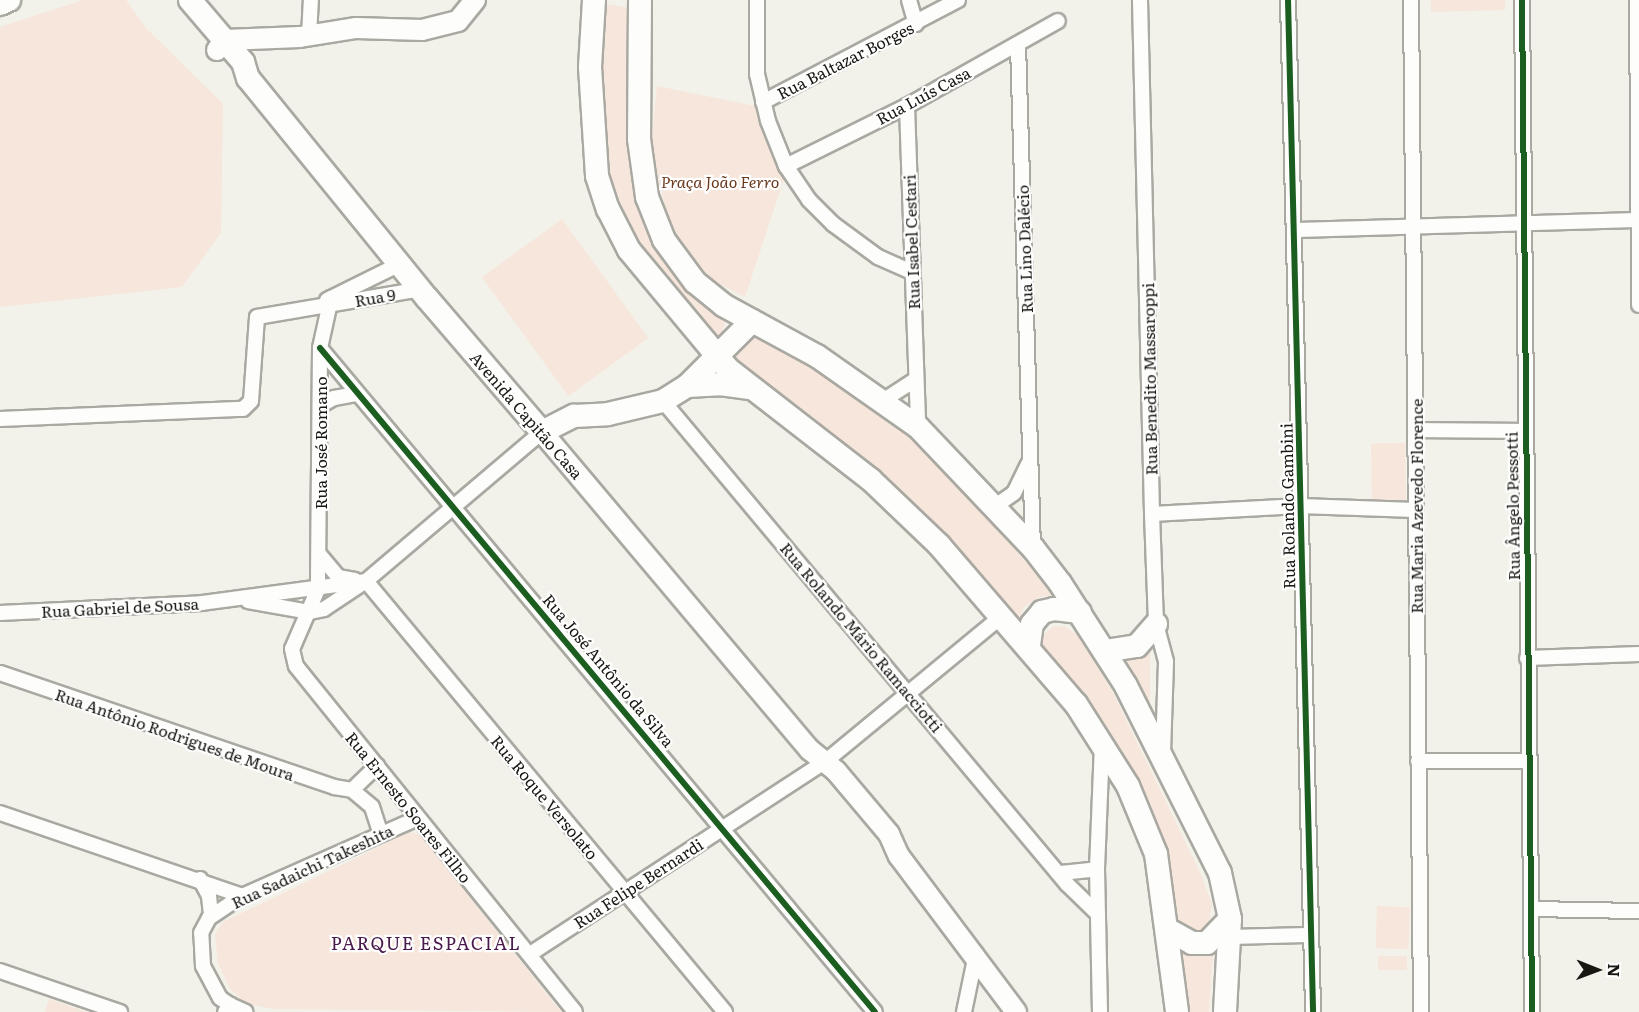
<!DOCTYPE html>
<html>
<head>
<meta charset="utf-8">
<style>
	body { margin:0 }
	#map { position:relative; width:1639px; height:1012px; overflow:hidden; background:#f2f2ea; font-family:Literata,serif }
	div>[style] { position:absolute }
	.green>* { inset:0; background:#f7e6db; transform-origin:0 0 }
	.roads { filter:drop-shadow(2px 0 #a9a9a2) drop-shadow(-2px 0 #a9a9a2) drop-shadow(0 2px #a9a9a2) drop-shadow(0 -2px #a9a9a2) }
	.street>* { height:14px; margin:-7px; padding:0 7px; transform-origin:7px; border-radius:7px; background:#fdfdfc }
	.secondary>* { height:20px; margin:-10px; padding:0 10px; transform-origin:10px; border-radius:10px; background:#fdfdfc }
	.primary>* { height:22px; margin:-11px; padding:0 11px; transform-origin:11px; border-radius:11px; background:#fdfdfc }
	.cycleway>* { height:6px; margin:-3px; padding:0 3px; transform-origin:3px; border-radius:3px; background:#1b5e20 }
	span { translate:-50% -50%; white-space:nowrap; text-align:center; line-height:1.15; -webkit-text-stroke:4.5px #fff; paint-order:stroke }
	.street-label { font-size:16px; color:#181712 }
	.park-label { font-size:16px; color:#6b3a1e; font-style:italic }
	.neighbourhood-label { font-size:18px; color:#491a4b; letter-spacing:1.5px }
	.north { position:absolute; left:1567px; top:940px; width:60px; height:60px; -webkit-text-stroke:4px #fff; paint-order:stroke; rotate:91deg; font-size:16px; font-weight:700; line-height:24px; text-align:center; color:#181712 }
	.north::after { content:''; display:block; margin:auto; width:21px; height:27px; background:#181712; clip-path:polygon(50% 0,100% 100%,50% 72%,0 100%) }
</style>
</head>
<body>
<div id="map">
	<div class="green">
		<div style="clip-path:polygon(83px 0,126px 0,146px 28px,223px 104px,221px 233px,182px 287px,0 307px,0 27px)"></div>
		<div style="clip-path:polygon(1431px 0,1505px 0,1505px 10px,1431px 12px)"></div>
		<div style="clip-path:polygon(600px 3px,630px 8px,627px 75px,634px 190px,644px 216px,720px 314px,725px 323px,722px 333px,714px 336px,634px 247px,601px 170px)"></div>
		<div style="clip-path:polygon(657px 86px,755px 106px,784px 179px,745px 297px,710px 279px,681px 245px,666px 211px,651px 145px)"></div>
		<div style="left:562px;top:219px;width:147px;height:99px;rotate:54deg"></div>
		<div style="clip-path:polygon(762px 335px,891px 418px,948px 472px,1054px 595px,1039px 597px,1024px 607px,1019px 619px,948px 541px,730px 366px,733px 356px,749px 341px)"></div>
		<div style="left:1405px;top:443px;width:59px;height:34px;rotate:89deg"></div>
		<div style="clip-path:polygon(1054px 626px,1065px 627px,1078px 635px,1113px 693px,1200px 872px,1212px 904px,1208px 930px,1197px 934px,1179px 925px,1168px 859px,1044px 654px,1041px 644px,1045px 633px)"></div>
		<div style="clip-path:polygon(1150px 645px,1150px 713px,1121px 656px)"></div>
		<div style="clip-path:polygon(410px 832px,421px 836px,561px 1012px,272px 1009px,245px 1003px,230px 989px,218px 964px,215px 934px,223px 922px)"></div>
		<div style="left:1377px;top:906px;width:33px;height:42px;rotate:2deg"></div>
		<div style="clip-path:polygon(1213px 953px,1209px 1012px,1183px 1012px,1177px 954px)"></div>
		<div style="left:1407px;top:956px;width:14px;height:29px;rotate:90deg"></div>
		<div style="clip-path:polygon(49px 999px,86px 1012px,45px 1012px)"></div>
	</div>
	<div class="roads">
		<div class="street">
			<div style="left:757px;top:0;width:74px;rotate:90deg"></div>
			<div style="left:757px;top:74px;width:48px;rotate:76.8deg"></div>
			<div style="left:768px;top:121px;width:48px;rotate:68.2deg"></div>
			<div style="left:786px;top:166px;width:41px;rotate:55.9deg"></div>
			<div style="left:809px;top:200px;width:34px;rotate:45deg"></div>
			<div style="left:833px;top:224px;width:56px;rotate:36.3deg"></div>
			<div style="left:878px;top:257px;width:36px;rotate:24deg"></div>
			<div style="left:909px;top:0;width:25px;rotate:74deg"></div>
			<div style="left:1140px;top:0;width:514px;rotate:88.66deg"></div>
			<div style="left:1152px;top:514px;width:110px;rotate:87.9deg"></div>
			<div style="left:1156px;top:624px;width:39px;rotate:75deg"></div>
			<div style="left:1166px;top:662px;width:90px;rotate:91.9deg"></div>
			<div style="left:1288px;top:0;width:1012px;rotate:88.58deg"></div>
			<div style="left:1411px;top:0;width:1012px;rotate:89.43deg"></div>
			<div style="left:1522px;top:0;width:1012px;rotate:89.43deg"></div>
			<div style="left:1637px;top:0;width:305px;rotate:89.6deg"></div>
			<div style="left:309px;top:36px;width:36px;rotate:-87deg"></div>
			<div style="left:1018px;top:44px;width:504px;rotate:88.3deg"></div>
			<div style="left:763px;top:102px;width:220px;rotate:-27.6deg"></div>
			<div style="left:907px;top:106px;width:321px;rotate:88deg"></div>
			<div style="left:786px;top:166px;width:135px;rotate:-26.4deg"></div>
			<div style="left:907px;top:106px;width:173px;rotate:-29.4deg"></div>
			<div style="left:1296px;top:230px;width:342px;rotate:-1.7deg"></div>
			<div style="left:331px;top:298px;width:51px;rotate:102.4deg"></div>
			<div style="left:320px;top:348px;width:241px;rotate:90.5deg"></div>
			<div style="left:318px;top:589px;width:65px;rotate:113.4deg"></div>
			<div style="left:292px;top:649px;width:17px;rotate:77deg"></div>
			<div style="left:296px;top:666px;width:444px;rotate:51.1deg"></div>
			<div style="left:327px;top:300px;width:81px;rotate:-26.3deg"></div>
			<div style="left:320px;top:348px;width:865px;rotate:50.11deg"></div>
			<div style="left:884px;top:400px;width:38px;rotate:-33deg"></div>
			<div style="left:663px;top:401px;width:630px;rotate:50.09deg"></div>
			<div style="left:1067px;top:884px;width:43px;rotate:44.1deg"></div>
			<div style="left:320px;top:406px;width:16px;rotate:-30deg"></div>
			<div style="left:334px;top:398px;width:22px;rotate:-10deg"></div>
			<div style="left:0;top:419px;width:243px;rotate:-2.4deg"></div>
			<div style="left:243px;top:409px;width:11px;rotate:-45deg"></div>
			<div style="left:251px;top:401px;width:84px;rotate:-85.9deg"></div>
			<div style="left:257px;top:317px;width:166px;rotate:-9.7deg"></div>
			<div style="left:1415px;top:430px;width:110px;rotate:0.5deg"></div>
			<div style="left:994px;top:507px;width:24px;rotate:-35deg"></div>
			<div style="left:1014px;top:493px;width:32px;rotate:-64deg"></div>
			<div style="left:1152px;top:514px;width:148px;rotate:-3.1deg"></div>
			<div style="left:1300px;top:506px;width:115px;rotate:2deg"></div>
			<div style="left:319px;top:554px;width:30px;rotate:50deg"></div>
			<div style="left:338px;top:577px;width:17px;rotate:10deg"></div>
			<div style="left:366px;top:581px;width:561px;rotate:50.21deg"></div>
			<div style="left:248px;top:601px;width:63px;rotate:10.1deg"></div>
			<div style="left:310px;top:612px;width:14px;rotate:-12deg"></div>
			<div style="left:324px;top:609px;width:50px;rotate:-33.7deg"></div>
			<div style="left:366px;top:581px;width:231px;rotate:-40.3deg"></div>
			<div style="left:0;top:613px;width:202px;rotate:-2.8deg"></div>
			<div style="left:202px;top:603px;width:165px;rotate:-7.6deg"></div>
			<div style="left:1527px;top:658px;width:112px;rotate:-2deg"></div>
			<div style="left:0;top:673px;width:353px;rotate:18.8deg"></div>
			<div style="left:334px;top:787px;width:18px;rotate:9deg"></div>
			<div style="left:352px;top:790px;width:35px;rotate:-44deg"></div>
			<div style="left:1418px;top:761px;width:110px"></div>
			<div style="left:352px;top:790px;width:26px;rotate:40deg"></div>
			<div style="left:372px;top:807px;width:28px;rotate:72deg"></div>
			<div style="left:0;top:813px;width:256px;rotate:18.9deg"></div>
			<div style="left:1061px;top:873px;width:36px;rotate:-6deg"></div>
			<div style="left:200px;top:879px;width:19px;rotate:62deg"></div>
			<div style="left:209px;top:896px;width:20px;rotate:84deg"></div>
			<div style="left:1532px;top:909px;width:107px;rotate:1.1deg"></div>
			<div style="left:1227px;top:937px;width:82px;rotate:-1.4deg"></div>
			<div style="left:530px;top:954px;width:353px;rotate:-33.1deg"></div>
			<div style="left:826px;top:761px;width:228px;rotate:-39.5deg"></div>
			<div style="left:0;top:971px;width:127px;rotate:18.9deg"></div>
			<div style="left:230px;top:1005px;width:17px;rotate:24deg"></div>
			<div style="left:225px;top:1012px;width:9px;rotate:-54deg"></div>
			<div style="left:230px;top:1005px;width:12px;rotate:-145deg"></div>
			<div style="left:220px;top:998px;width:36px;rotate:-118deg"></div>
			<div style="left:203px;top:966px;width:33px;rotate:-93deg"></div>
			<div style="left:201px;top:933px;width:17px;rotate:-62deg"></div>
			<div style="left:209px;top:918px;width:40px;rotate:-34deg"></div>
			<div style="left:242px;top:896px;width:190px;rotate:-23.9deg"></div>
			<div style="left:964px;top:1012px;width:59px;rotate:-78.3deg"></div>
			<div style="left:1100px;top:1012px;width:143px;rotate:-91.2deg"></div>
			<div style="left:1097px;top:869px;width:122px;rotate:-87.7deg"></div>
		</div>
		<div class="secondary">
			<div style="left:217px;top:50px;width:13px;rotate:-51deg"></div>
			<div style="left:225px;top:40px;width:75px;rotate:-2.3deg"></div>
			<div style="left:300px;top:37px;width:57px;rotate:-9.1deg"></div>
			<div style="left:356px;top:28px;width:66px;rotate:1.7deg"></div>
			<div style="left:422px;top:30px;width:37px;rotate:-14deg"></div>
			<div style="left:458px;top:21px;width:27px;rotate:-51deg"></div>
			<div style="left:542px;top:432px;width:416px;rotate:49.9deg"></div>
			<div style="left:810px;top:750px;width:33px;rotate:39deg"></div>
			<div style="left:836px;top:771px;width:82px;rotate:49.9deg"></div>
			<div style="left:889px;top:834px;width:24px;rotate:66deg"></div>
			<div style="left:899px;top:856px;width:195px;rotate:53.1deg"></div>
		</div>
		<div class="primary">
			<div style="left:190px;top:0;width:82px;rotate:49.5deg"></div>
			<div style="left:243px;top:62px;width:17px;rotate:73deg"></div>
			<div style="left:248px;top:78px;width:284px;rotate:50.9deg"></div>
			<div style="left:427px;top:298px;width:177px;rotate:49.4deg"></div>
			<div style="left:542px;top:432px;width:36px;rotate:-27deg"></div>
			<div style="left:574px;top:416px;width:34px;rotate:-3deg"></div>
			<div style="left:608px;top:414px;width:57px;rotate:-13.3deg"></div>
			<div style="left:663px;top:401px;width:28px;rotate:-32deg"></div>
			<div style="left:687px;top:386px;width:92px;rotate:-45deg"></div>
			<div style="left:594px;top:0;width:67px;rotate:93.4deg"></div>
			<div style="left:590px;top:67px;width:109px;rotate:86.3deg"></div>
			<div style="left:597px;top:176px;width:35px;rotate:72deg"></div>
			<div style="left:608px;top:209px;width:46px;rotate:62.9deg"></div>
			<div style="left:629px;top:250px;width:155px;rotate:50.2deg"></div>
			<div style="left:728px;top:369px;width:181px;rotate:37.8deg"></div>
			<div style="left:871px;top:480px;width:94px;rotate:43.7deg"></div>
			<div style="left:939px;top:545px;width:210px;rotate:49.3deg"></div>
			<div style="left:1076px;top:704px;width:97px;rotate:57.6deg"></div>
			<div style="left:1128px;top:786px;width:74px;rotate:67.6deg"></div>
			<div style="left:1156px;top:854px;width:159px;rotate:82.4deg"></div>
			<div style="left:640px;top:0;width:139px;rotate:90.4deg"></div>
			<div style="left:639px;top:139px;width:59px;rotate:82.1deg"></div>
			<div style="left:647px;top:197px;width:46px;rotate:68.4deg"></div>
			<div style="left:664px;top:240px;width:52px;rotate:53.6deg"></div>
			<div style="left:695px;top:282px;width:36px;rotate:39deg"></div>
			<div style="left:723px;top:305px;width:107px;rotate:28.5deg"></div>
			<div style="left:817px;top:356px;width:123px;rotate:35.1deg"></div>
			<div style="left:918px;top:427px;width:167px;rotate:46.5deg"></div>
			<div style="left:1033px;top:548px;width:44px;rotate:52.4deg"></div>
			<div style="left:1060px;top:583px;width:122px;rotate:57.3deg"></div>
			<div style="left:1126px;top:686px;width:209px;rotate:63.3deg"></div>
			<div style="left:1220px;top:873px;width:47px;rotate:77.7deg"></div>
			<div style="left:1230px;top:919px;width:93px;rotate:93.1deg"></div>
			<div style="left:0;top:4px;width:10px;rotate:-24deg"></div>
			<div style="left:687px;top:386px;width:33px;rotate:-3deg"></div>
			<div style="left:720px;top:384px;width:30px;rotate:8deg"></div>
			<div style="left:1029px;top:645px;width:21px;rotate:-82deg"></div>
			<div style="left:1032px;top:624px;width:16px;rotate:-50deg"></div>
			<div style="left:1042px;top:612px;width:12px;rotate:-14deg"></div>
			<div style="left:1054px;top:609px;width:26px;rotate:7deg"></div>
			<div style="left:1105px;top:651px;width:32px;rotate:-9deg"></div>
			<div style="left:1137px;top:646px;width:29px;rotate:-49deg"></div>
			<div style="left:1167px;top:929px;width:29px;rotate:29deg"></div>
			<div style="left:1192px;top:943px;width:15px"></div>
			<div style="left:1207px;top:943px;width:33px;rotate:-46deg"></div>
		</div>
	</div>
	<div class="cycleway">
		<div style="left:1288px;top:0;width:1012px;rotate:88.58deg"></div>
		<div style="left:1522px;top:0;width:1012px;rotate:89.43deg"></div>
		<div style="left:320px;top:348px;width:865px;rotate:50.11deg"></div>
	</div>
	<div class="street-label">
		<span style="left:845px;top:60px;rotate:-27deg">Rua Baltazar Borges</span>
		<span style="left:923px;top:95px;rotate:-28deg">Rua Luís Casa</span>
		<span style="left:911px;top:242px;rotate:-92deg">Rua Isabel Cestari</span>
		<span style="left:1024px;top:249px;rotate:-92deg">Rua Lino Dalécio</span>
		<span style="left:375px;top:297px;rotate:-10deg">Rua 9</span>
		<span style="left:1149px;top:379px;rotate:-91deg">Rua Benedito Massaroppi</span>
		<span style="left:527px;top:415px;rotate:49deg">Avenida Capitão Casa</span>
		<span style="left:320px;top:443px;rotate:-90deg">Rua José Romano</span>
		<span style="left:1287px;top:506px;rotate:-91deg">Rua Rolando Gambini</span>
		<span style="left:1416px;top:506px;rotate:-90deg">Rua Maria Azevedo Florence</span>
		<span style="left:1512px;top:506px;rotate:-91deg">Rua Ângelo Pessotti</span>
		<span style="left:120px;top:607px;rotate:-3deg">Rua Gabriel de Sousa</span>
		<span style="left:862px;top:637px;rotate:50deg">Rua Rolando Mário Ramacciotti</span>
		<span style="left:609px;top:670px;rotate:50deg">Rua José Antônio da Silva</span>
		<span style="left:175px;top:734px;rotate:19deg">Rua Antônio Rodrigues de Moura</span>
		<span style="left:545px;top:797px;rotate:50deg">Rua Roque Versolato</span>
		<span style="left:409px;top:807px;rotate:51deg">Rua Ernesto Soares Filho</span>
		<span style="left:312px;top:866px;rotate:-25deg">Rua Sadaichi Takeshita</span>
		<span style="left:638px;top:883px;rotate:-33deg">Rua Felipe Bernardi</span>
	</div>
	<div class="park-label">
		<span style="left:720px;top:181px">Praça João Ferro</span>
	</div>
	<div class="neighbourhood-label">
		<span style="left:426px;top:943px">PARQUE ESPACIAL</span>
	</div>
	<div class="north">N</div>
</div>
</body>
</html>
